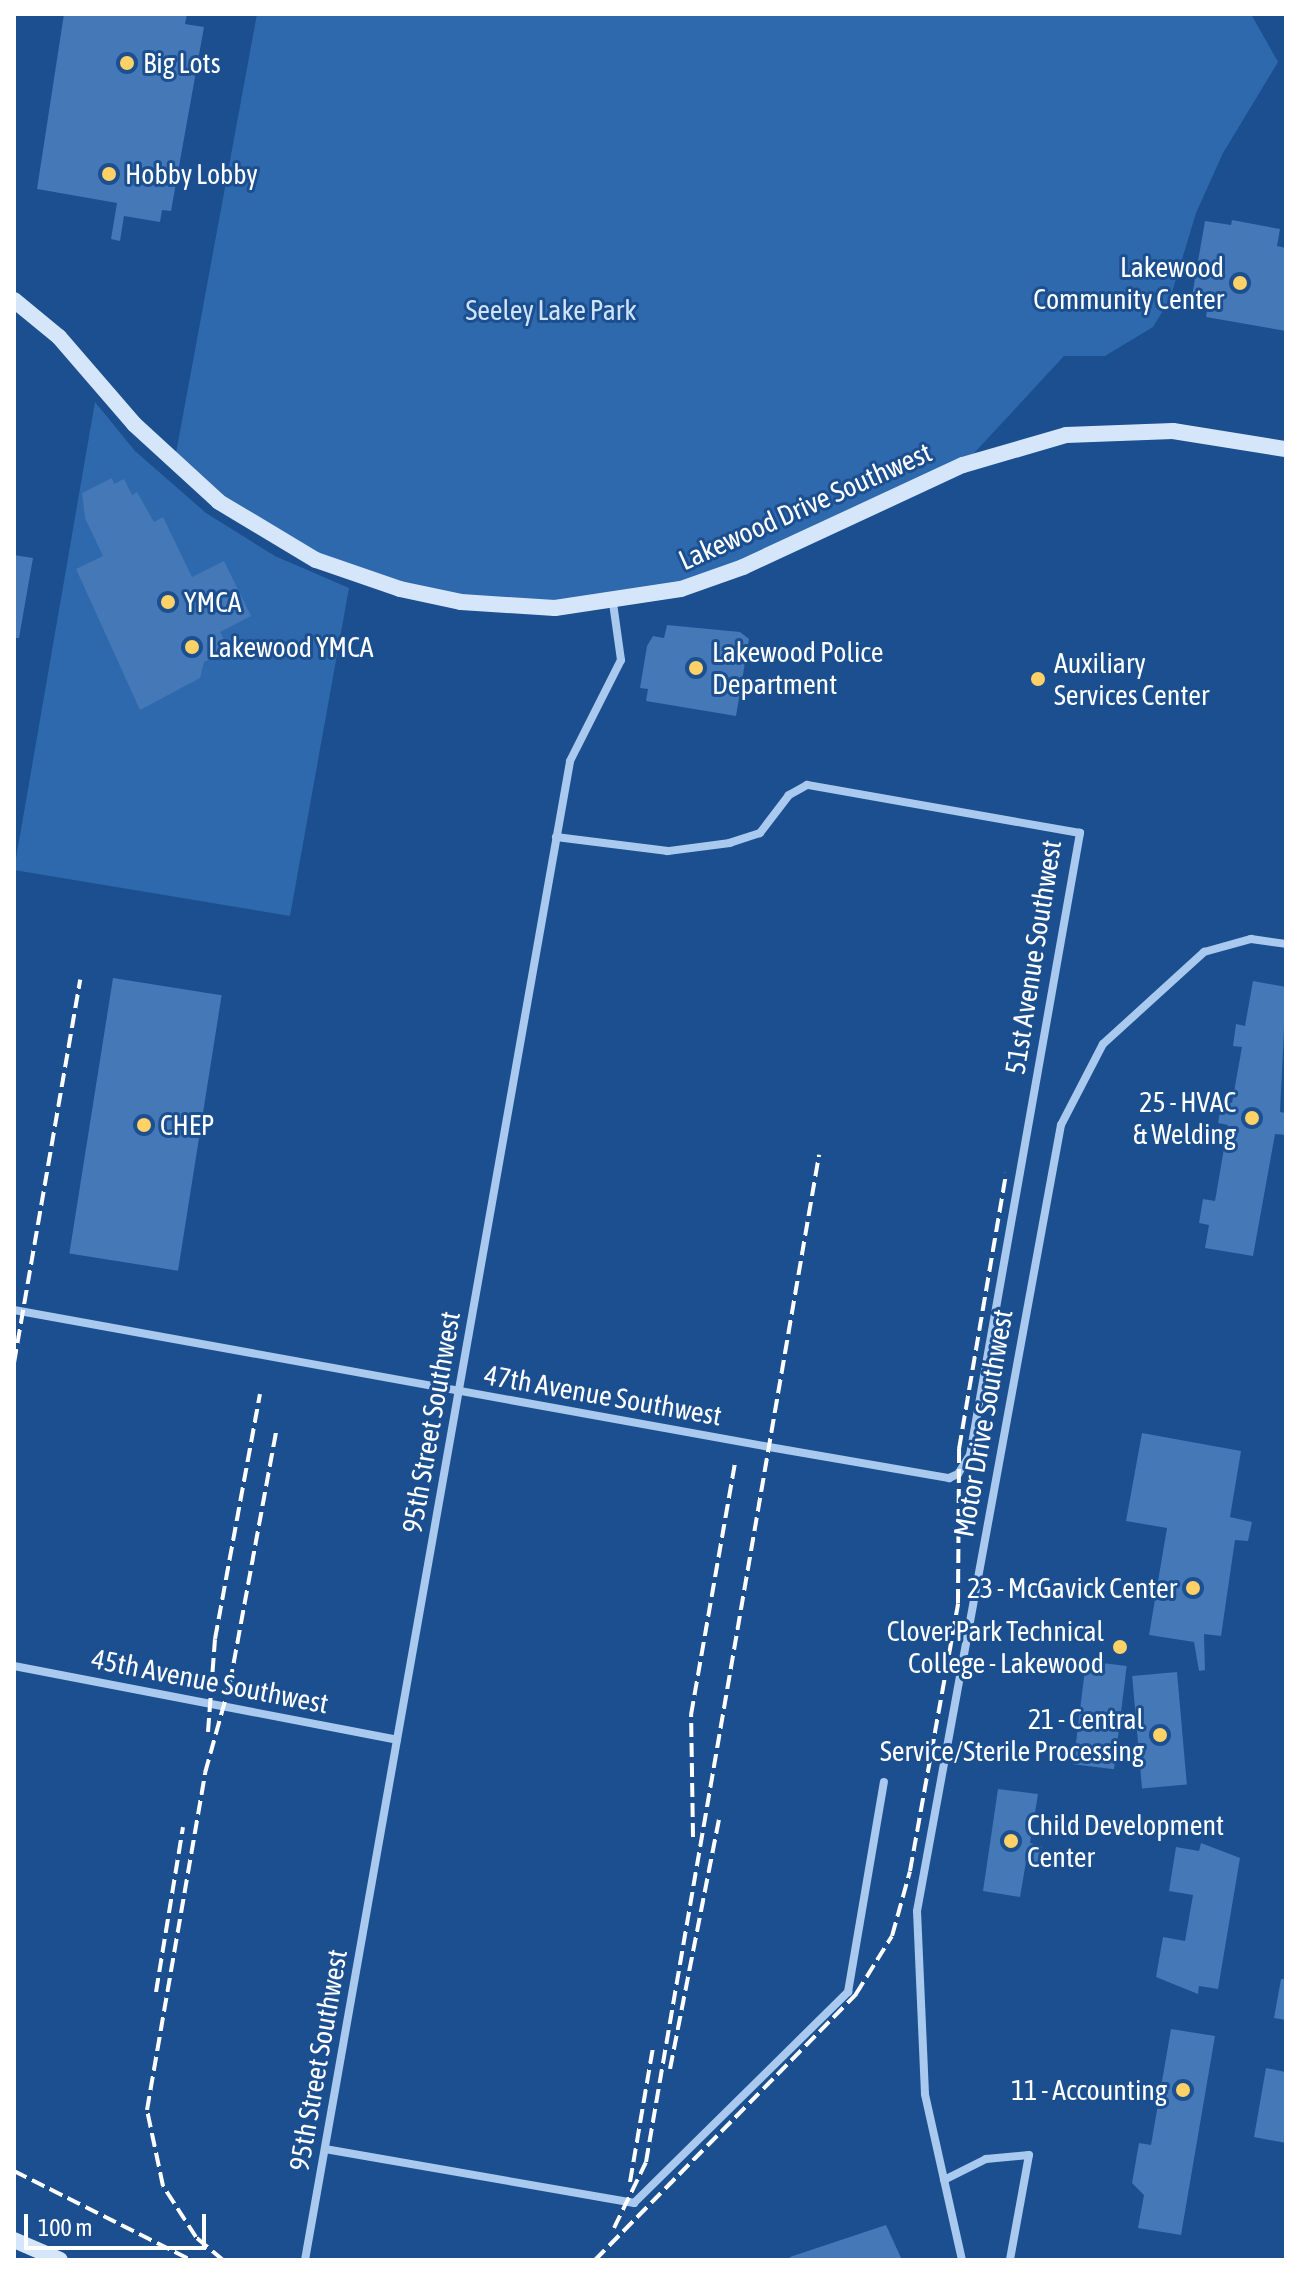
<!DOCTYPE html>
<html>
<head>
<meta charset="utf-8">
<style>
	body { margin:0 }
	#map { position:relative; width:1300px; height:2274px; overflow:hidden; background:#1b4f8f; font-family:"Asap Condensed",sans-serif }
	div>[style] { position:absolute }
	.green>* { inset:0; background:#2e69ad }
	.building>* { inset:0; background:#4478b7; transform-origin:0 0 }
	.street>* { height:8px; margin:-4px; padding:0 4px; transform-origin:4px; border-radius:4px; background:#a9c9ee }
	.secondary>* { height:16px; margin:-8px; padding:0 8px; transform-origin:8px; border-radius:8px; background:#d6e6fa }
	.rail>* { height:4px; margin-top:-2px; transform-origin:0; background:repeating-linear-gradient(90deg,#fff 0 14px,transparent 0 20px) }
	.dots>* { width:22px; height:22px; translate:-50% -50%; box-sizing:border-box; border:4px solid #1b4f8f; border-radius:50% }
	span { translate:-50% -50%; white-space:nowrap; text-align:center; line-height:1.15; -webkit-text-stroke:6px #1b4f8f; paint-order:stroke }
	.poi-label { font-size:28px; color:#fff }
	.left { translate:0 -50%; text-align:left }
	.right { translate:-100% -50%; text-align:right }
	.park-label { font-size:28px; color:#cfe3fa }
	.street-label { font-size:28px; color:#fff }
	.frame { position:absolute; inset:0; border:16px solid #fff; pointer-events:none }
	.scale { position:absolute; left:24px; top:2214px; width:182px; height:36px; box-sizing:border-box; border:4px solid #fff; border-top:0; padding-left:10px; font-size:24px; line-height:28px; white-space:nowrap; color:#fff; -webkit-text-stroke:6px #1b4f8f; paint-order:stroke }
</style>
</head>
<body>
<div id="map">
	<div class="green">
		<div style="clip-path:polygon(257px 14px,1251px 14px,1278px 62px,1223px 153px,1196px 213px,1170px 299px,1153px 327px,1105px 356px,1064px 356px,963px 465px,743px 567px,613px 603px,461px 602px,316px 560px,174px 464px)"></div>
		<div style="clip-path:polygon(95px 402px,135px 451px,206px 513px,275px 556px,349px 588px,290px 916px,14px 870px)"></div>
	</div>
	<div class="building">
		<div style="clip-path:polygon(64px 14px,187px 14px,185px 24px,204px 27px,171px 211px,162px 210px,160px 222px,124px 216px,120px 241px,111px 239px,117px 203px,37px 189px)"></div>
		<div style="clip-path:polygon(1232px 220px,1280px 229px,1277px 246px,1286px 248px,1286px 331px,1206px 317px,1209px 299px,1192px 296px,1205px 221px,1231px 225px)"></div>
		<div style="clip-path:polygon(112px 478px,114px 484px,124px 479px,132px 495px,137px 492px,154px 522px,163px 517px,192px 577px,224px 561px,251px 616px,220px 632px,229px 650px,204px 662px,200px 678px,140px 710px,76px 569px,103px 556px,85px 518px,82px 493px)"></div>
		<div style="clip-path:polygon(14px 555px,33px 558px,19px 638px,14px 638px)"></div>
		<div style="clip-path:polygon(667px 625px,740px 632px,749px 639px,736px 716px,646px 701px,648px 689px,640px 688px,647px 646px,653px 636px,664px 638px)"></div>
		<div style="left:113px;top:978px;width:110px;height:279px;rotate:9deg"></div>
		<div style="clip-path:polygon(1253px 981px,1286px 987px,1280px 1112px,1286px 1113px,1286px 1135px,1275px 1134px,1253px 1256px,1205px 1248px,1209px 1225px,1199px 1223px,1203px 1199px,1215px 1201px,1228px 1125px,1218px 1123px,1222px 1101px,1232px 1103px,1242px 1047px,1233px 1046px,1236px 1024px,1245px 1026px)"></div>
		<div style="clip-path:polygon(1142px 1433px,1241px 1451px,1230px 1517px,1252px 1522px,1248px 1541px,1235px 1540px,1221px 1636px,1204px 1634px,1205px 1670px,1199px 1671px,1194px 1642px,1149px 1635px,1167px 1528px,1126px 1521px)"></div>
		<div style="left:1086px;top:1661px;width:41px;height:104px;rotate:7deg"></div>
		<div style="left:1177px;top:1672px;width:113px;height:45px;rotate:85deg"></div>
		<div style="clip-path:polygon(998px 1789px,1038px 1794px,1030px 1843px,1042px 1846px,1039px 1865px,1026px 1862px,1020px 1897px,983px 1891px)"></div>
		<div style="clip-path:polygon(1201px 1843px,1240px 1858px,1218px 1989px,1199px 1986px,1198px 1994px,1156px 1977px,1163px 1937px,1185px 1941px,1193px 1895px,1169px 1891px,1176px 1847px,1199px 1851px)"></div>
		<div style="clip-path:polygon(1281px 1979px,1286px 1979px,1286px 2020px,1274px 2018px)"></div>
		<div style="clip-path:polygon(1171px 2029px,1215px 2036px,1181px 2235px,1138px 2228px,1144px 2195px,1132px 2183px,1139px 2143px,1151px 2145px)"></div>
		<div style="clip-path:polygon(1266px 2068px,1286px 2072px,1286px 2143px,1254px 2137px)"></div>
		<div style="clip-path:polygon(886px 2225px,902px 2260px,791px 2260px,790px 2257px)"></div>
	</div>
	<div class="street">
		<div style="left:14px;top:1310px;width:767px;rotate:10.28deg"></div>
		<div style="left:769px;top:1447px;width:183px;rotate:9.8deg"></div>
		<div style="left:949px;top:1478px;width:10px;rotate:-24deg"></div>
		<div style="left:958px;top:1474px;width:22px;rotate:-58deg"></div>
		<div style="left:970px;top:1455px;width:632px;rotate:-79.97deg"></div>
		<div style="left:1080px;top:833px;width:277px;rotate:-170deg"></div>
		<div style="left:807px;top:785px;width:21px;rotate:151deg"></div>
		<div style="left:789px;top:795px;width:48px;rotate:127.3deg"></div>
		<div style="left:760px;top:833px;width:32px;rotate:162deg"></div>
		<div style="left:730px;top:843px;width:63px;rotate:172.6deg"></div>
		<div style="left:668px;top:851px;width:113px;rotate:-172.9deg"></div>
		<div style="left:14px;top:1666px;width:390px;rotate:10.9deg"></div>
		<div style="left:325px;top:2149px;width:314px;rotate:9.9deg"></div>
		<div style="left:634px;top:2203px;width:301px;rotate:-44.6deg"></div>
		<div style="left:848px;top:1992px;width:213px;rotate:-80.3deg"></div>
		<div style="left:944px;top:2180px;width:47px;rotate:-26.6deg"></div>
		<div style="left:986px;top:2159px;width:43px;rotate:-5.3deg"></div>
		<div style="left:1029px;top:2155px;width:107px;rotate:100.3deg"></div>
		<div style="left:305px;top:2260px;width:1522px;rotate:-79.97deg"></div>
		<div style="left:570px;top:761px;width:113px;rotate:-63.2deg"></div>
		<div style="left:621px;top:660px;width:58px;rotate:-98deg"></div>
		<div style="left:962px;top:2260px;width:170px;rotate:-102.6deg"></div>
		<div style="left:925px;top:2094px;width:183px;rotate:-92.5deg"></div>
		<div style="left:917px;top:1911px;width:799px;rotate:-79.62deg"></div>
		<div style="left:1061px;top:1125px;width:91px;rotate:-62.6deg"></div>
		<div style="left:1103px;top:1044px;width:137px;rotate:-42.3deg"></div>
		<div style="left:1204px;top:952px;width:49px;rotate:-15.5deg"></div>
		<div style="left:1251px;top:939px;width:35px;rotate:8deg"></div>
	</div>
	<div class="secondary">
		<div style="left:14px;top:300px;width:58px;rotate:39.4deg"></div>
		<div style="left:59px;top:337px;width:115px;rotate:49.2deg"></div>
		<div style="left:134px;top:424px;width:115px;rotate:42.5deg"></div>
		<div style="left:219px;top:502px;width:113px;rotate:30.9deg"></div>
		<div style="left:316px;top:560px;width:89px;rotate:19deg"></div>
		<div style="left:400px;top:589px;width:62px;rotate:12deg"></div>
		<div style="left:461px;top:602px;width:94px;rotate:3.7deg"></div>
		<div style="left:555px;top:608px;width:127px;rotate:-8.6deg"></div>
		<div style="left:681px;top:589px;width:66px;rotate:-19.5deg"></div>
		<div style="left:743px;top:567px;width:242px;rotate:-24.9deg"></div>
		<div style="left:963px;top:465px;width:107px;rotate:-16.2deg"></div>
		<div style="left:1066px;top:435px;width:107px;rotate:-2.1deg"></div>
		<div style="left:1173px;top:431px;width:114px;rotate:9.1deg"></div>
		<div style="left:14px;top:2240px;width:50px;rotate:23.5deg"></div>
	</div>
	<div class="rail">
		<div style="left:14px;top:1363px;width:389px;rotate:-80.2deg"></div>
		<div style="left:208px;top:1732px;width:93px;rotate:-85.7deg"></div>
		<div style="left:215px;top:1639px;width:249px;rotate:-79.6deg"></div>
		<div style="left:693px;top:1837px;width:122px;rotate:-90.9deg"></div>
		<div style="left:691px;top:1715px;width:256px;rotate:-80.1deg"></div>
		<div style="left:156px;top:1992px;width:167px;rotate:-80.7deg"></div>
		<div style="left:670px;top:2069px;width:254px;rotate:-78.9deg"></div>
		<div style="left:14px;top:2171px;width:198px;rotate:26.7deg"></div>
		<div style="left:630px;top:2182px;width:136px;rotate:-80.3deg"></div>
		<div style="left:614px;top:2228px;width:73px;rotate:-64.1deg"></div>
		<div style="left:646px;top:2162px;width:1022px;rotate:-80.25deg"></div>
		<div style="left:223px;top:2260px;width:35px;rotate:-140deg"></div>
		<div style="left:196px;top:2237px;width:61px;rotate:-122.9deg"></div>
		<div style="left:163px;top:2186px;width:78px;rotate:-101.9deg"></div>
		<div style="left:147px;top:2110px;width:342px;rotate:-80.2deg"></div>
		<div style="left:205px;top:1773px;width:93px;rotate:-74.5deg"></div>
		<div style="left:230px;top:1683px;width:255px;rotate:-79.6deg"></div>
		<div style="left:595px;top:2260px;width:373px;rotate:-45.5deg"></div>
		<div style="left:856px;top:1994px;width:68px;rotate:-58.2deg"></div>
		<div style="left:892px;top:1936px;width:67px;rotate:-74.5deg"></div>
		<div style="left:910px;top:1871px;width:272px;rotate:-79.8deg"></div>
		<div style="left:958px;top:1603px;width:154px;rotate:-89.6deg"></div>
		<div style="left:959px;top:1449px;width:280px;rotate:-80.3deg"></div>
	</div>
	<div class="dots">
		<div style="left:127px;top:63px;background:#ffd166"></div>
		<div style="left:109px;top:174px;background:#ffd166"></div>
		<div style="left:1240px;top:283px;background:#ffd166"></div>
		<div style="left:168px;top:602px;background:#ffd166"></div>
		<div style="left:192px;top:647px;background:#ffd166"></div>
		<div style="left:696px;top:668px;background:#ffd166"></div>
		<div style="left:1038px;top:679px;background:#ffd166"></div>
		<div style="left:1252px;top:1118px;background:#ffd166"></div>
		<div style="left:144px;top:1125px;background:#ffd166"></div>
		<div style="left:1193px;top:1588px;background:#ffd166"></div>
		<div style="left:1120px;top:1647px;background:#ffd166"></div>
		<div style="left:1160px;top:1735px;background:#ffd166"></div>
		<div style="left:1011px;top:1841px;background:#ffd166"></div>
		<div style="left:1183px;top:2090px;background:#ffd166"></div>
	</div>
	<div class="poi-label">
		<span class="left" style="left:143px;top:63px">Big Lots</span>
		<span class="left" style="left:125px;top:174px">Hobby Lobby</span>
		<span class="right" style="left:1224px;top:283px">Lakewood<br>Community Center</span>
		<span class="left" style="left:184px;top:602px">YMCA</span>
		<span class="left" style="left:208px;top:647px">Lakewood YMCA</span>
		<span class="left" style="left:712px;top:668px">Lakewood Police<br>Department</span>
		<span class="left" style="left:1054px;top:679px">Auxiliary<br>Services Center</span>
		<span class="right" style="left:1236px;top:1118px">25 - HVAC<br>&amp; Welding</span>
		<span class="left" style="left:160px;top:1125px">CHEP</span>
		<span class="right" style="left:1177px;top:1588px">23 - McGavick Center</span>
		<span class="right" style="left:1104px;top:1647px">Clover Park Technical<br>College - Lakewood</span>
		<span class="right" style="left:1144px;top:1735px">21 - Central<br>Service/Sterile Processing</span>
		<span class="left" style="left:1027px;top:1841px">Child Development<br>Center</span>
		<span class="right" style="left:1167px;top:2090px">11 - Accounting</span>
	</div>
	<div class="park-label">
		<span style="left:551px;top:310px">Seeley Lake Park</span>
	</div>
	<div class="street-label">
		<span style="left:805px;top:506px;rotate:-24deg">Lakewood Drive Southwest</span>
		<span style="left:1033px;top:957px;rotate:-81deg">51st Avenue Southwest</span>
		<span style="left:603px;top:1395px;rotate:10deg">47th Avenue Southwest</span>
		<span style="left:431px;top:1422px;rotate:-80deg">95th Street Southwest</span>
		<span style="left:983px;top:1423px;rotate:-80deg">Motor Drive Southwest</span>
		<span style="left:210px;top:1681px;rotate:11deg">45th Avenue Southwest</span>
		<span style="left:318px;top:2060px;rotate:-80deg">95th Street Southwest</span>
	</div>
	<div class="frame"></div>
	<div class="scale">100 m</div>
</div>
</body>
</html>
